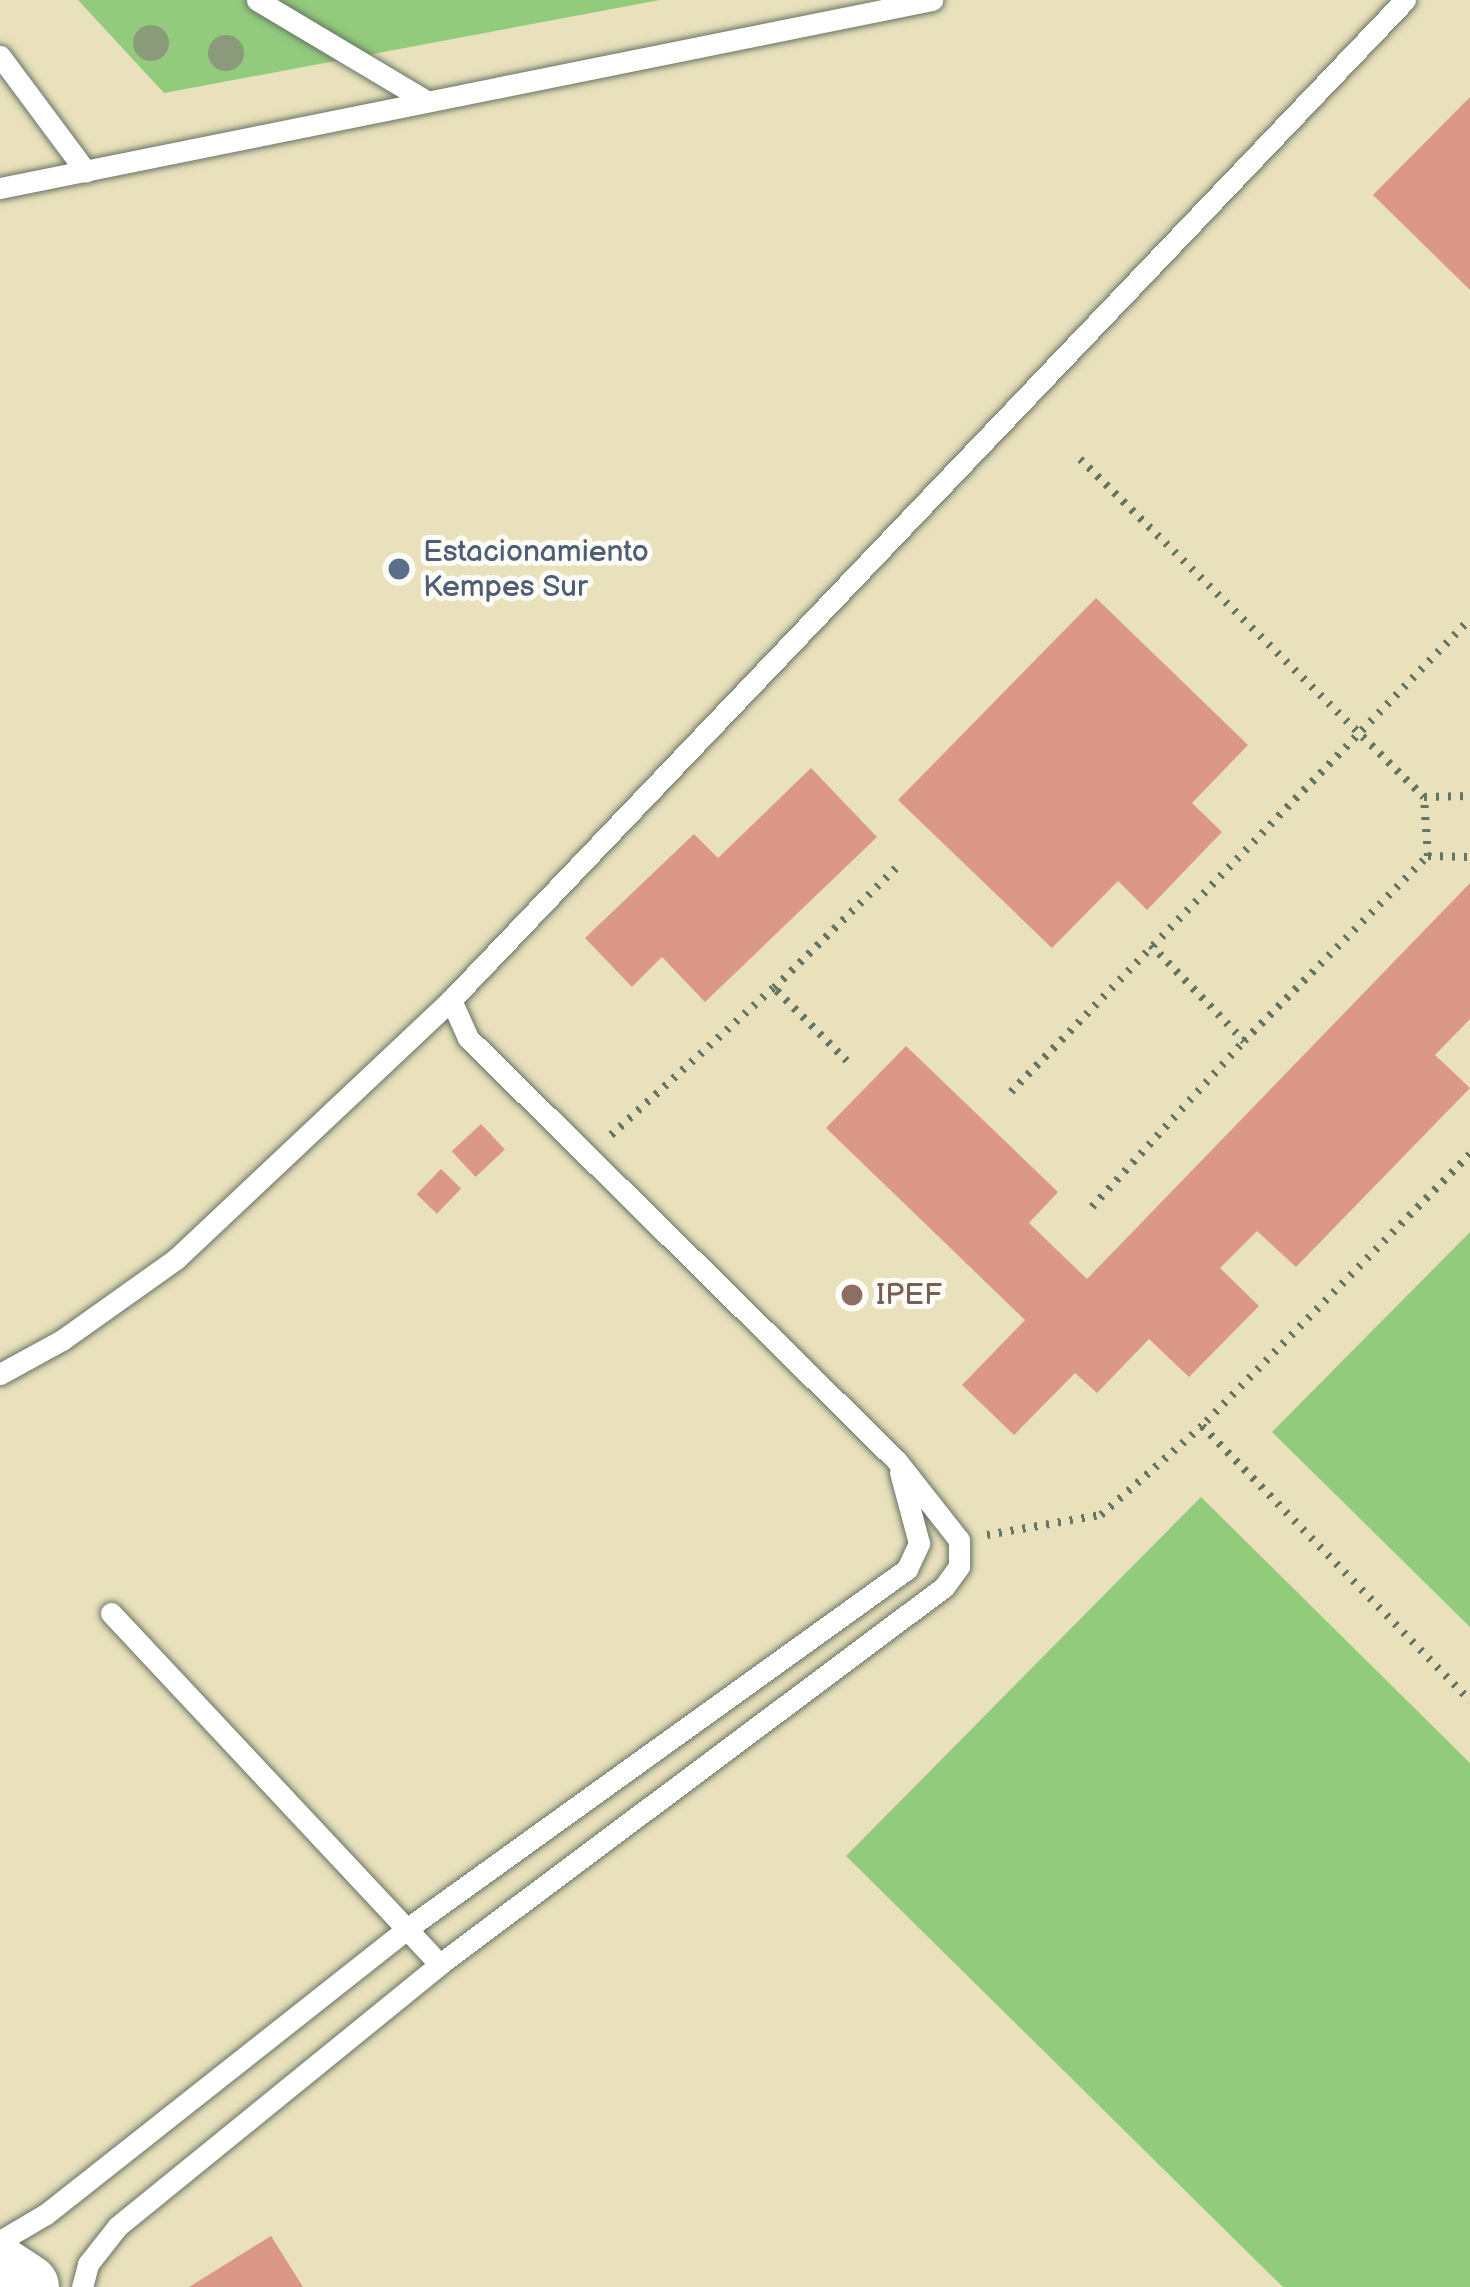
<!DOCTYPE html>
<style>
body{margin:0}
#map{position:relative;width:1470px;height:2287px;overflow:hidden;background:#e9e0bc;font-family:"Balsamiq Sans",sans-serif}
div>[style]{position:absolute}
.green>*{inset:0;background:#93cb7d}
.building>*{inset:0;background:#dc9887;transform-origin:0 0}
.path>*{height:8px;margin-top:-4px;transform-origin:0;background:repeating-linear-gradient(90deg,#667664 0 3px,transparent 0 12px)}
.roads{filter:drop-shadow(0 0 3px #667664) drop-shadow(0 0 3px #667664)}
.service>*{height:21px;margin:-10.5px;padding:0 10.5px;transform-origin:10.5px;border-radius:10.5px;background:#fff}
.primary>*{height:66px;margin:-33px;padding:0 33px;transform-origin:33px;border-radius:33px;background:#fff}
.trees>*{width:36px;height:36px;margin:-18px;border-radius:50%;background:#8a9a7b}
.dots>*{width:33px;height:33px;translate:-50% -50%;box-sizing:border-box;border:6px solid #fdfcf7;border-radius:50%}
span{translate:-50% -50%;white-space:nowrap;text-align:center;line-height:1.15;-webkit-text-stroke:10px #fdfcf7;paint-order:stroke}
.service-label{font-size:30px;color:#4e5e75}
.left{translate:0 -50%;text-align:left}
.education-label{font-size:30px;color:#785e54}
</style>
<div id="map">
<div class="green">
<div style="clip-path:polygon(78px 0,660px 0,164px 93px)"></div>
<div style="clip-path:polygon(1470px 1232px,1470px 1627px,1272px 1432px)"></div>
<div style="clip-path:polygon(1201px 1497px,1470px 1763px,1470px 2287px,1283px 2287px,846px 1856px)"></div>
</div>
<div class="building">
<div style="clip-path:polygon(1470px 97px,1470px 290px,1373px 195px)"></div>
<div style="clip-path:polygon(1096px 598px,1248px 745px,1192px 803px,1222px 832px,1147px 910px,1118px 881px,1052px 948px,898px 800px)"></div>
<div style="clip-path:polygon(811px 768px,877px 837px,705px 1002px,662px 957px,632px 987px,585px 938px,694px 834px,718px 858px)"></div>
<div style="clip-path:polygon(1470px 883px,1470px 1019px,1435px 1055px,1470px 1088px,1296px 1267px,1257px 1231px,1220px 1268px,1259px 1306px,1189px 1377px,1149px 1339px,1097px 1393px,1075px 1373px,1014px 1435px,962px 1385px,1025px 1320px,826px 1128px,906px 1046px,1058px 1192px,1029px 1223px,1087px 1279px)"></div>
<div style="left:481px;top:1124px;width:35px;height:40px;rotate:47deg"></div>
<div style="left:441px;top:1169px;width:28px;height:35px;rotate:44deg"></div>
<div style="clip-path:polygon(271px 2236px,303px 2287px,189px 2287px)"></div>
</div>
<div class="path">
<div style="left:1080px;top:459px;width:482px;rotate:44.5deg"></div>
<div style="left:1428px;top:856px;width:42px;rotate:1.4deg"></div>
<div style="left:1151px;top:945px;width:134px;rotate:45.9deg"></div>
<div style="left:847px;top:1061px;width:103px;rotate:-135deg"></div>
<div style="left:774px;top:988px;width:177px;rotate:-44.5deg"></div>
<div style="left:1011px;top:1092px;width:659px;rotate:-45.86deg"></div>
<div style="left:611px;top:1135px;width:219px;rotate:-42.2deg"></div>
<div style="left:1470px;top:1154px;width:382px;rotate:134.6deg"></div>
<div style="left:1202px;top:1426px;width:384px;rotate:45.7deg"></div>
<div style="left:1092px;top:1207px;width:225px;rotate:-47.5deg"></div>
<div style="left:1244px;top:1041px;width:261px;rotate:-45.2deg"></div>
<div style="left:1428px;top:856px;width:59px;rotate:-93.9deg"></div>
<div style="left:1424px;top:797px;width:46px;rotate:-1.2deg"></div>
<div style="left:987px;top:1535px;width:116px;rotate:-10deg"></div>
<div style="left:1101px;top:1515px;width:135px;rotate:-41.4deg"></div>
</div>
<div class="roads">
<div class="service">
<div style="left:257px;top:0;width:196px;rotate:30.8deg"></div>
<div style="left:0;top:56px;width:144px;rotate:53.4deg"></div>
<div style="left:0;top:188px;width:951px;rotate:-11.4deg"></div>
<div style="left:0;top:1374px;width:71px;rotate:-28.7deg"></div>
<div style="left:62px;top:1340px;width:140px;rotate:-35.4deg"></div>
<div style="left:176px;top:1259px;width:378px;rotate:-43.3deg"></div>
<div style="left:451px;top:1000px;width:1382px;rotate:-46.35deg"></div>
<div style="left:111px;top:1613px;width:481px;rotate:46.9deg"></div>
<div style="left:0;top:2241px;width:53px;rotate:-30.4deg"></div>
<div style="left:46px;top:2214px;width:461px;rotate:-38.3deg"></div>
<div style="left:408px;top:1928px;width:615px;rotate:-35.73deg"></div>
<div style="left:907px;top:1569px;width:29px;rotate:-65deg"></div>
<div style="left:919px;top:1543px;width:73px;rotate:-105deg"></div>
<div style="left:82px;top:2287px;width:24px;rotate:-75deg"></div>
<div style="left:88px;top:2264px;width:48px;rotate:-51.7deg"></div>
<div style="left:118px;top:2226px;width:415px;rotate:-39.1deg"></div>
<div style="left:440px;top:1964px;width:629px;rotate:-36.8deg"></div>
<div style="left:944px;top:1587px;width:26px;rotate:-54deg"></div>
<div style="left:959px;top:1566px;width:26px;rotate:-90deg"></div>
<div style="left:959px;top:1540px;width:102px;rotate:-128.2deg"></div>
<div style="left:896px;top:1460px;width:601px;rotate:-135.4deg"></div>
<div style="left:468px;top:1038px;width:42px;rotate:-114.1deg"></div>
</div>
<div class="primary">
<div style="left:0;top:2270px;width:31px;rotate:33deg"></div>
</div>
</div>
<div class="trees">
<div style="left:151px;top:43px"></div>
<div style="left:226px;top:53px"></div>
</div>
<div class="dots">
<div style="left:399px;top:569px;background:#5c6f8a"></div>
<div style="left:852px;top:1295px;background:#8d6e63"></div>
</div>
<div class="service-label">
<span class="left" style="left:423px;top:569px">Estacionamiento<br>Kempes Sur</span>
</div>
<div class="education-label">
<span class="left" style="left:876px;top:1295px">IPEF</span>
</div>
</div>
